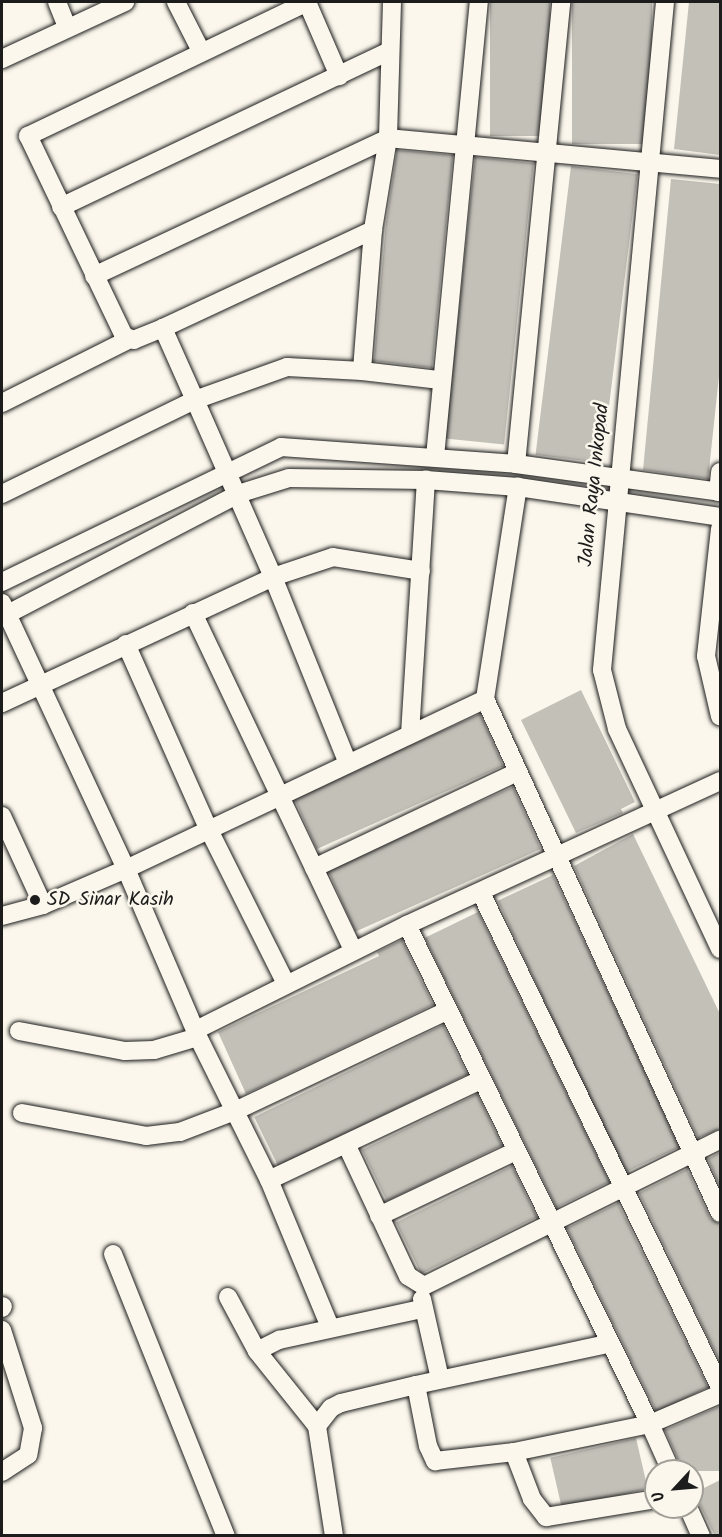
<!DOCTYPE html>
<style>
body{margin:0}
#map{position:relative;width:722px;height:1537px;overflow:hidden;background:#fbf7ec;font-family:Kalam,sans-serif}
div>[style]{position:absolute}
.building>*{inset:0;background:#c3c0b8;transform-origin:0 0}
.roads{filter:drop-shadow(0 0 2px #1c1c1c) drop-shadow(0 0 2px #1c1c1c)}
.street>*{height:18px;margin:-9px;padding:0 9px;transform-origin:9px;border-radius:9px;background:#fbf7ec}
.dots>*{width:16px;height:16px;translate:-50% -50%;box-sizing:border-box;border:3px solid #fbf7ec;border-radius:50%}
span{translate:-50% -50%;white-space:nowrap;text-align:center;line-height:1.15;-webkit-text-stroke:5px #fbf7ec;paint-order:stroke}
.street-label{font-size:20px;color:#1c1c1c}
.poi-label{font-size:20px;color:#1c1c1c}
.left{translate:0 -50%;text-align:left}
.frame{position:absolute;inset:0;border:3px solid #1c1c1c;pointer-events:none}
.north{position:absolute;left:644px;top:1459px;width:60px;height:60px;box-sizing:border-box;background:#fbf7ec;border:2px solid #a29f99;border-radius:50%;rotate:244deg;font-size:16px;font-weight:700;line-height:24px;text-align:center;color:#1c1c1c}
.north::after{content:'';display:block;margin:auto;width:21px;height:27px;background:#1c1c1c;clip-path:polygon(50% 0,100% 100%,50% 72%,0 100%)}
</style>
<div id="map">
<div class="building">
<div style="left:490px;top:2px;width:60px;height:134px"></div>
<div style="left:572px;top:2px;width:80px;height:142px"></div>
<div style="clip-path:polygon(689px 2px,720px 2px,720px 155px,674px 149px)"></div>
<div style="clip-path:polygon(397px 150px,453px 155px,432px 368px,374px 361px,386px 223px)"></div>
<div style="left:475px;top:157px;width:59px;height:283px;rotate:6deg"></div>
<div style="left:571px;top:166px;width:67px;height:291px;rotate:7deg"></div>
<div style="clip-path:polygon(671px 179px,720px 184px,720px 367px,708px 479px,643px 470px)"></div>
<div style="clip-path:polygon(581px 690px,635px 802px,621px 809px,623px 813px,576px 833px,521px 720px)"></div>
<div style="left:480px;top:714px;width:57px;height:204px;rotate:66deg"></div>
<div style="left:513px;top:787px;width:68px;height:203px;rotate:66deg"></div>
<div style="clip-path:polygon(633px 834px,720px 1014px,720px 1129px,698px 1138px,574px 866px)"></div>
<div style="left:553px;top:875px;width:300px;height:61px;rotate:65deg"></div>
<div style="left:478px;top:912px;width:300px;height:59px;rotate:64deg"></div>
<div style="clip-path:polygon(402px 940px,433px 1005px,246px 1094px,218px 1032px,379px 956px,377px 952px)"></div>
<div style="left:443px;top:1025px;width:55px;height:210px;rotate:64deg"></div>
<div style="left:477px;top:1094px;width:57px;height:128px;rotate:64deg"></div>
<div style="clip-path:polygon(720px 1152px,720px 1187px,708px 1159px)"></div>
<div style="left:512px;top:1166px;width:57px;height:129px;rotate:64deg"></div>
<div style="clip-path:polygon(687px 1169px,710px 1218px,720px 1224px,720px 1362px,639px 1193px)"></div>
<div style="left:618px;top:1203px;width:205px;height:57px;rotate:64deg"></div>
<div style="clip-path:polygon(720px 1406px,720px 1471px,683px 1471px,665px 1430px)"></div>
<div style="left:636px;top:1438px;width:52px;height:88px;rotate:77deg"></div>
<div style="clip-path:polygon(720px 1480px,720px 1536px,715px 1536px,694px 1493px)"></div>
</div>
<div class="roads">
<div class="street">
<div style="left:57px;top:2px;width:27px;rotate:68deg"></div>
<div style="left:176px;top:2px;width:55px;rotate:63deg"></div>
<div style="left:307px;top:2px;width:81px;rotate:66.6deg"></div>
<div style="left:392px;top:2px;width:136px;rotate:91.7deg"></div>
<div style="left:388px;top:138px;width:93px;rotate:99.3deg"></div>
<div style="left:373px;top:230px;width:141px;rotate:94.5deg"></div>
<div style="left:362px;top:371px;width:75px;rotate:-176.9deg"></div>
<div style="left:287px;top:367px;width:98px;rotate:160.3deg"></div>
<div style="left:195px;top:400px;width:193px;rotate:66.2deg"></div>
<div style="left:273px;top:577px;width:63px;rotate:-18.4deg"></div>
<div style="left:333px;top:557px;width:89px;rotate:9deg"></div>
<div style="left:665px;top:2px;width:671px;rotate:95.39deg"></div>
<div style="left:602px;top:670px;width:61px;rotate:75.7deg"></div>
<div style="left:617px;top:729px;width:243px;rotate:64.9deg"></div>
<div style="left:2px;top:59px;width:136px;rotate:-24.9deg"></div>
<div style="left:61px;top:207px;width:364px;rotate:-25.4deg"></div>
<div style="left:94px;top:276px;width:325px;rotate:-25.1deg"></div>
<div style="left:388px;top:138px;width:333px;rotate:5.3deg"></div>
<div style="left:163px;top:328px;width:232px;rotate:-25deg"></div>
<div style="left:362px;top:371px;width:79px;rotate:6.6deg"></div>
<div style="left:2px;top:403px;width:141px;rotate:-26.6deg"></div>
<div style="left:435px;top:457px;width:457px;rotate:-84.5deg"></div>
<div style="left:516px;top:464px;width:464px;rotate:-84.4deg"></div>
<div style="left:718px;top:492px;width:20px;rotate:-84deg"></div>
<div style="left:2px;top:494px;width:215px;rotate:-26deg"></div>
<div style="left:195px;top:400px;width:79px;rotate:-114deg"></div>
<div style="left:163px;top:328px;width:31px;rotate:158deg"></div>
<div style="left:134px;top:340px;width:11px;rotate:-158deg"></div>
<div style="left:124px;top:336px;width:222px;rotate:-115.6deg"></div>
<div style="left:28px;top:136px;width:310px;rotate:-25.6deg"></div>
<div style="left:720px;top:529px;width:128px;rotate:96.3deg"></div>
<div style="left:706px;top:656px;width:62px;rotate:76.9deg"></div>
<div style="left:2px;top:582px;width:310px;rotate:-25.8deg"></div>
<div style="left:281px;top:447px;width:236px;rotate:4.1deg"></div>
<div style="left:516px;top:464px;width:206px;rotate:7.8deg"></div>
<div style="left:2px;top:603px;width:293px;rotate:65deg"></div>
<div style="left:126px;top:869px;width:90px;rotate:156.6deg"></div>
<div style="left:43px;top:905px;width:42px;rotate:165deg"></div>
<div style="left:193px;top:613px;width:373px;rotate:64.6deg"></div>
<div style="left:2px;top:617px;width:266px;rotate:-27.5deg"></div>
<div style="left:238px;top:494px;width:53px;rotate:-17.4deg"></div>
<div style="left:289px;top:478px;width:137px;rotate:0.8deg"></div>
<div style="left:426px;top:480px;width:92px;rotate:4.4deg"></div>
<div style="left:518px;top:487px;width:204px;rotate:8.4deg"></div>
<div style="left:126px;top:644px;width:201px;rotate:66deg"></div>
<div style="left:208px;top:828px;width:172px;rotate:63.4deg"></div>
<div style="left:485px;top:699px;width:215px;rotate:-81.2deg"></div>
<div style="left:2px;top:703px;width:299px;rotate:-24.9deg"></div>
<div style="left:273px;top:577px;width:201px;rotate:68.1deg"></div>
<div style="left:410px;top:734px;width:255px;rotate:-86.4deg"></div>
<div style="left:2px;top:816px;width:98px;rotate:65.3deg"></div>
<div style="left:314px;top:868px;width:222px;rotate:-25.3deg"></div>
<div style="left:481px;top:893px;width:549px;rotate:64.18deg"></div>
<div style="left:407px;top:925px;width:345px;rotate:-24.7deg"></div>
<div style="left:196px;top:1030px;width:236px;rotate:-26.5deg"></div>
<div style="left:407px;top:925px;width:555px;rotate:64.04deg"></div>
<div style="left:650px;top:1424px;width:76px;rotate:-23.2deg"></div>
<div style="left:19px;top:1031px;width:108px;rotate:10.7deg"></div>
<div style="left:125px;top:1051px;width:29px;rotate:-2deg"></div>
<div style="left:154px;top:1050px;width:46px;rotate:-16.5deg"></div>
<div style="left:22px;top:1113px;width:126px;rotate:10.5deg"></div>
<div style="left:146px;top:1136px;width:34px;rotate:-7deg"></div>
<div style="left:180px;top:1132px;width:59px;rotate:-20.9deg"></div>
<div style="left:235px;top:1111px;width:234px;rotate:-25.3deg"></div>
<div style="left:347px;top:1146px;width:144px;rotate:64.9deg"></div>
<div style="left:408px;top:1276px;width:19px;rotate:32deg"></div>
<div style="left:424px;top:1286px;width:330px;rotate:-26.3deg"></div>
<div style="left:269px;top:1180px;width:234px;rotate:-25.3deg"></div>
<div style="left:379px;top:1216px;width:152px;rotate:-25.4deg"></div>
<div style="left:113px;top:1254px;width:304px;rotate:68.2deg"></div>
<div style="left:228px;top:1297px;width:61px;rotate:61.8deg"></div>
<div style="left:422px;top:1299px;width:82px;rotate:77.3deg"></div>
<div style="left:2px;top:1308px;width:2px;rotate:-63deg"></div>
<div style="left:330px;top:1327px;width:159px;rotate:-112.5deg"></div>
<div style="left:269px;top:1180px;width:160px;rotate:-116.4deg"></div>
<div style="left:198px;top:1037px;width:183px;rotate:-113.2deg"></div>
<div style="left:126px;top:869px;width:397px;rotate:-25.3deg"></div>
<div style="left:485px;top:699px;width:565px;rotate:65.43deg"></div>
<div style="left:2px;top:1330px;width:103px;rotate:72.4deg"></div>
<div style="left:33px;top:1428px;width:27px;rotate:100deg"></div>
<div style="left:28px;top:1455px;width:31px;rotate:147deg"></div>
<div style="left:416px;top:1385px;width:196px;rotate:-12.1deg"></div>
<div style="left:317px;top:1426px;width:96px;rotate:-128.7deg"></div>
<div style="left:257px;top:1351px;width:25px;rotate:-27deg"></div>
<div style="left:279px;top:1340px;width:145px;rotate:-12.3deg"></div>
<div style="left:514px;top:1452px;width:50px;rotate:69deg"></div>
<div style="left:532px;top:1499px;width:23px;rotate:52deg"></div>
<div style="left:546px;top:1517px;width:111px;rotate:-9.3deg"></div>
<div style="left:688px;top:1507px;width:32px;rotate:66deg"></div>
<div style="left:334px;top:1536px;width:111px;rotate:-98.8deg"></div>
<div style="left:317px;top:1426px;width:23px;rotate:-52deg"></div>
<div style="left:331px;top:1408px;width:11px;rotate:-27deg"></div>
<div style="left:341px;top:1403px;width:77px;rotate:-13.5deg"></div>
<div style="left:416px;top:1385px;width:62px;rotate:78.9deg"></div>
<div style="left:428px;top:1446px;width:17px;rotate:65deg"></div>
<div style="left:435px;top:1461px;width:80px;rotate:-6.5deg"></div>
<div style="left:514px;top:1452px;width:139px;rotate:-11.6deg"></div>
<div style="left:650px;top:1424px;width:51px;rotate:65.9deg"></div>
</div>
</div>
<div class="dots">
<div style="left:35px;top:900px;background:#1c1c1c"></div>
</div>
<div class="street-label">
<span style="left:595px;top:485px;rotate:-84deg">Jalan Raya Inkopad</span>
</div>
<div class="poi-label">
<span class="left" style="left:47px;top:900px">SD Sinar Kasih</span>
</div>
<div class="frame"></div>
<div class="north">U</div>
</div>
